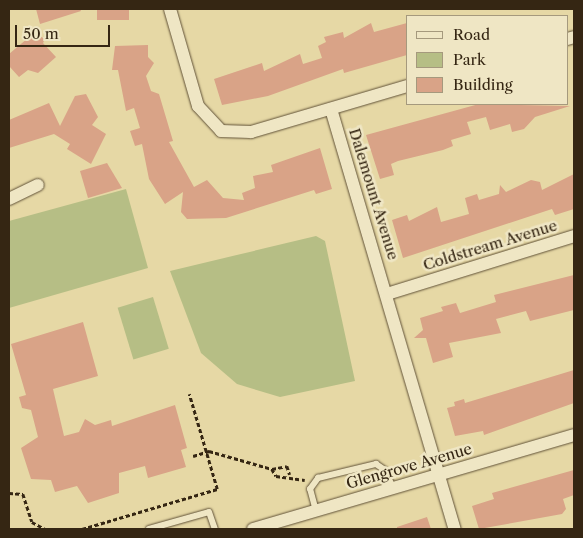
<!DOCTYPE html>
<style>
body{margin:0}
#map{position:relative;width:583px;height:538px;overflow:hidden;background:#e6d8a5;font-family:"Libre Caslon Text",serif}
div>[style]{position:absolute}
.green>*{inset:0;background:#b6be85;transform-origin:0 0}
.building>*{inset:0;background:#d9a387;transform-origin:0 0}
.path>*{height:2.5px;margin-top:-1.25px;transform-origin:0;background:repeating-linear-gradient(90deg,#352613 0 4px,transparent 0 6.5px)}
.roads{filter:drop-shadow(0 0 1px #615238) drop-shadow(0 0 1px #615238)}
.service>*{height:6px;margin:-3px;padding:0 3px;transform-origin:3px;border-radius:3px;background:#efe6c4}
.minor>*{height:12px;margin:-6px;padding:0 6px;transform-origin:6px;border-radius:6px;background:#efe6c4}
span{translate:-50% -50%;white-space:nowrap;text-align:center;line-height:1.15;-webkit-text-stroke:5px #efe6c4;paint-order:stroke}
.street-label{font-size:15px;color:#352613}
.frame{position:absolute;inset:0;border:10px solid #352613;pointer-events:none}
.legend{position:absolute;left:406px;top:15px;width:162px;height:90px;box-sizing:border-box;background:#efe6c4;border:1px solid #a5997d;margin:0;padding:6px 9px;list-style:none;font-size:15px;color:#352613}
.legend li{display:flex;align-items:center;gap:10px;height:25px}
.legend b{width:25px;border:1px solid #a5997d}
.scale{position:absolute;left:15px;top:25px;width:95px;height:22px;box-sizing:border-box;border:2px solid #352613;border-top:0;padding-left:6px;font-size:15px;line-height:18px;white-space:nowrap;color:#352613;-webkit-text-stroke:4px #efe6c4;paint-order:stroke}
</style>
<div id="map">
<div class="green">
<div style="clip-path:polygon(126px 189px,148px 268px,9px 308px,9px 221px)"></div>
<div style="clip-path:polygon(316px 236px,325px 241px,355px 381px,280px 397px,237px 384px,201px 353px,170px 271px)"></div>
<div style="left:153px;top:297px;width:54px;height:37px;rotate:73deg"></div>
</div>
<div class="building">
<div style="clip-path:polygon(36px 9px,80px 9px,81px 11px,40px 24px)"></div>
<div style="left:97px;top:9px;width:32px;height:11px"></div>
<div style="clip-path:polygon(371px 23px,374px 32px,407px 23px,407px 55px,344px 73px,343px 69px,268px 96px,222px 105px,214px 79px,262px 63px,264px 71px,300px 54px,303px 64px,322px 58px,318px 46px,326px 42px,324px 37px,343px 32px,344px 38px)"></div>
<div style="clip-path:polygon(34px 33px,45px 39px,43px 43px,56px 57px,38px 73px,28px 70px,19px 77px,9px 66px,9px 54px)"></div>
<div style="clip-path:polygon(148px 45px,148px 57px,154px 63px,146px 76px,151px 91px,159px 94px,173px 141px,169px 142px,194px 187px,207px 180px,223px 198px,244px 200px,242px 193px,255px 188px,253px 176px,273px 172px,271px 165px,320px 148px,332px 189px,316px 194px,314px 190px,226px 218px,187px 219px,181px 212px,183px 192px,165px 204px,149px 179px,142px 144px,135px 146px,130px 131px,140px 128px,134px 108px,126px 111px,118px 70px,112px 70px,115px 46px)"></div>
<div style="clip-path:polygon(86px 94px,98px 117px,92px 125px,106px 134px,91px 164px,67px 149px,70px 144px,54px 134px,9px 148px,9px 120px,49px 103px,60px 126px,75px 96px)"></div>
<div style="clip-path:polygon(479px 104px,570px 106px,535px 117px,524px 129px,512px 132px,510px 124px,490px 130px,486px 117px,467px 122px,471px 134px,451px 140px,453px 146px,443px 150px,398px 161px,391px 164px,394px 175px,380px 179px,366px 135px)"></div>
<div style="clip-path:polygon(107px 163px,122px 188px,88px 198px,80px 171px)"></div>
<div style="clip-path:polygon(574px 174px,574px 209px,555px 215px,552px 209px,403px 258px,392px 220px,407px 215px,409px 221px,437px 207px,441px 222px,469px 214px,465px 198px,477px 194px,479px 200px,499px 194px,500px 185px,506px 192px,531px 180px,540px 182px,542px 190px)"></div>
<div style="clip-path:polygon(574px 275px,574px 310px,530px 321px,526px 311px,496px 319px,501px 333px,449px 343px,453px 357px,433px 363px,426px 338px,414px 338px,423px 330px,420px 318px,443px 311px,441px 307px,456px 303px,460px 313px,496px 302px,494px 295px)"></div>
<div style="clip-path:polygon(83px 322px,98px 376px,53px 389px,64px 436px,79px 432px,85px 419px,95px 425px,111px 420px,112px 426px,175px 405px,187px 448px,181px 450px,186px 467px,148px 478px,145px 466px,119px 473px,119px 493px,88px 503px,77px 486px,55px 492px,51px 480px,31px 479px,21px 448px,38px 437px,31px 410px,22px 408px,19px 397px,26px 395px,11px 344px)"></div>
<div style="clip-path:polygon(574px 370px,574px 403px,484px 435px,483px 431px,455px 436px,447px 408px,455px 406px,454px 402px,464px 399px,465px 403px)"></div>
<div style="clip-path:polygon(574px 470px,574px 495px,563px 499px,566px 509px,562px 514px,479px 529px,472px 506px,494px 499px,492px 493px)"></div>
<div style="clip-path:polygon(427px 517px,431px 529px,397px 529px,397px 527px)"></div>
</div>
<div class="path">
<div style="left:193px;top:456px;width:17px;rotate:-17deg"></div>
<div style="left:209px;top:451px;width:66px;rotate:15.9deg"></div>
<div style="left:272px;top:469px;width:8px;rotate:60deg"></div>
<div style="left:276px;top:476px;width:29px;rotate:8deg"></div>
<div style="left:272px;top:469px;width:15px;rotate:-11deg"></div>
<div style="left:287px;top:466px;width:9px;rotate:72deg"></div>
<div style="left:9px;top:493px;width:14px;rotate:4deg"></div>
<div style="left:23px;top:494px;width:29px;rotate:72deg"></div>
<div style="left:32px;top:522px;width:15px;rotate:28deg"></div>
<div style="left:82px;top:529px;width:141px;rotate:-16.5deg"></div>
<div style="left:217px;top:489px;width:99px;rotate:-106.4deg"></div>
</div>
<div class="roads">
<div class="service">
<div style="left:316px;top:511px;width:23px;rotate:-105deg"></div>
<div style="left:310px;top:489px;width:14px;rotate:-54deg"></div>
<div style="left:318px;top:478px;width:60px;rotate:-13.6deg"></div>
<div style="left:376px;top:464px;width:11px;rotate:34deg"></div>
<div style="left:385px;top:470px;width:20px;rotate:66deg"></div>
<div style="left:149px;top:529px;width:62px;rotate:-15.8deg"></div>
<div style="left:209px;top:512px;width:18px;rotate:71deg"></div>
</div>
<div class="minor">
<div style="left:170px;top:9px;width:101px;rotate:73.9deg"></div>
<div style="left:198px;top:106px;width:34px;rotate:47deg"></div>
<div style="left:221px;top:131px;width:30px;rotate:2deg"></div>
<div style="left:251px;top:132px;width:163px;rotate:-16.4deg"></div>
<div style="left:567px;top:39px;width:7px;rotate:-16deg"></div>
<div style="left:331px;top:109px;width:438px;rotate:73.6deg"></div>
<div style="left:9px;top:199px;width:32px;rotate:-26deg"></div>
<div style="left:387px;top:294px;width:196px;rotate:-17.2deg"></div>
<div style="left:253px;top:529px;width:334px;rotate:-16.3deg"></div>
</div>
</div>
<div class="street-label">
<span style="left:374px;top:194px;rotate:73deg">Dalemount Avenue</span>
<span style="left:490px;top:245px;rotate:-17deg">Coldstream Avenue</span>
<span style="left:409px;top:466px;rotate:-16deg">Glengrove Avenue</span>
</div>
<div class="frame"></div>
<ul class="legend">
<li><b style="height:6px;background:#efe6c4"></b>Road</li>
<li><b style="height:14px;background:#b6be85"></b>Park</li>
<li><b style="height:14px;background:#d9a387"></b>Building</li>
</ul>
<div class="scale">50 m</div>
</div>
